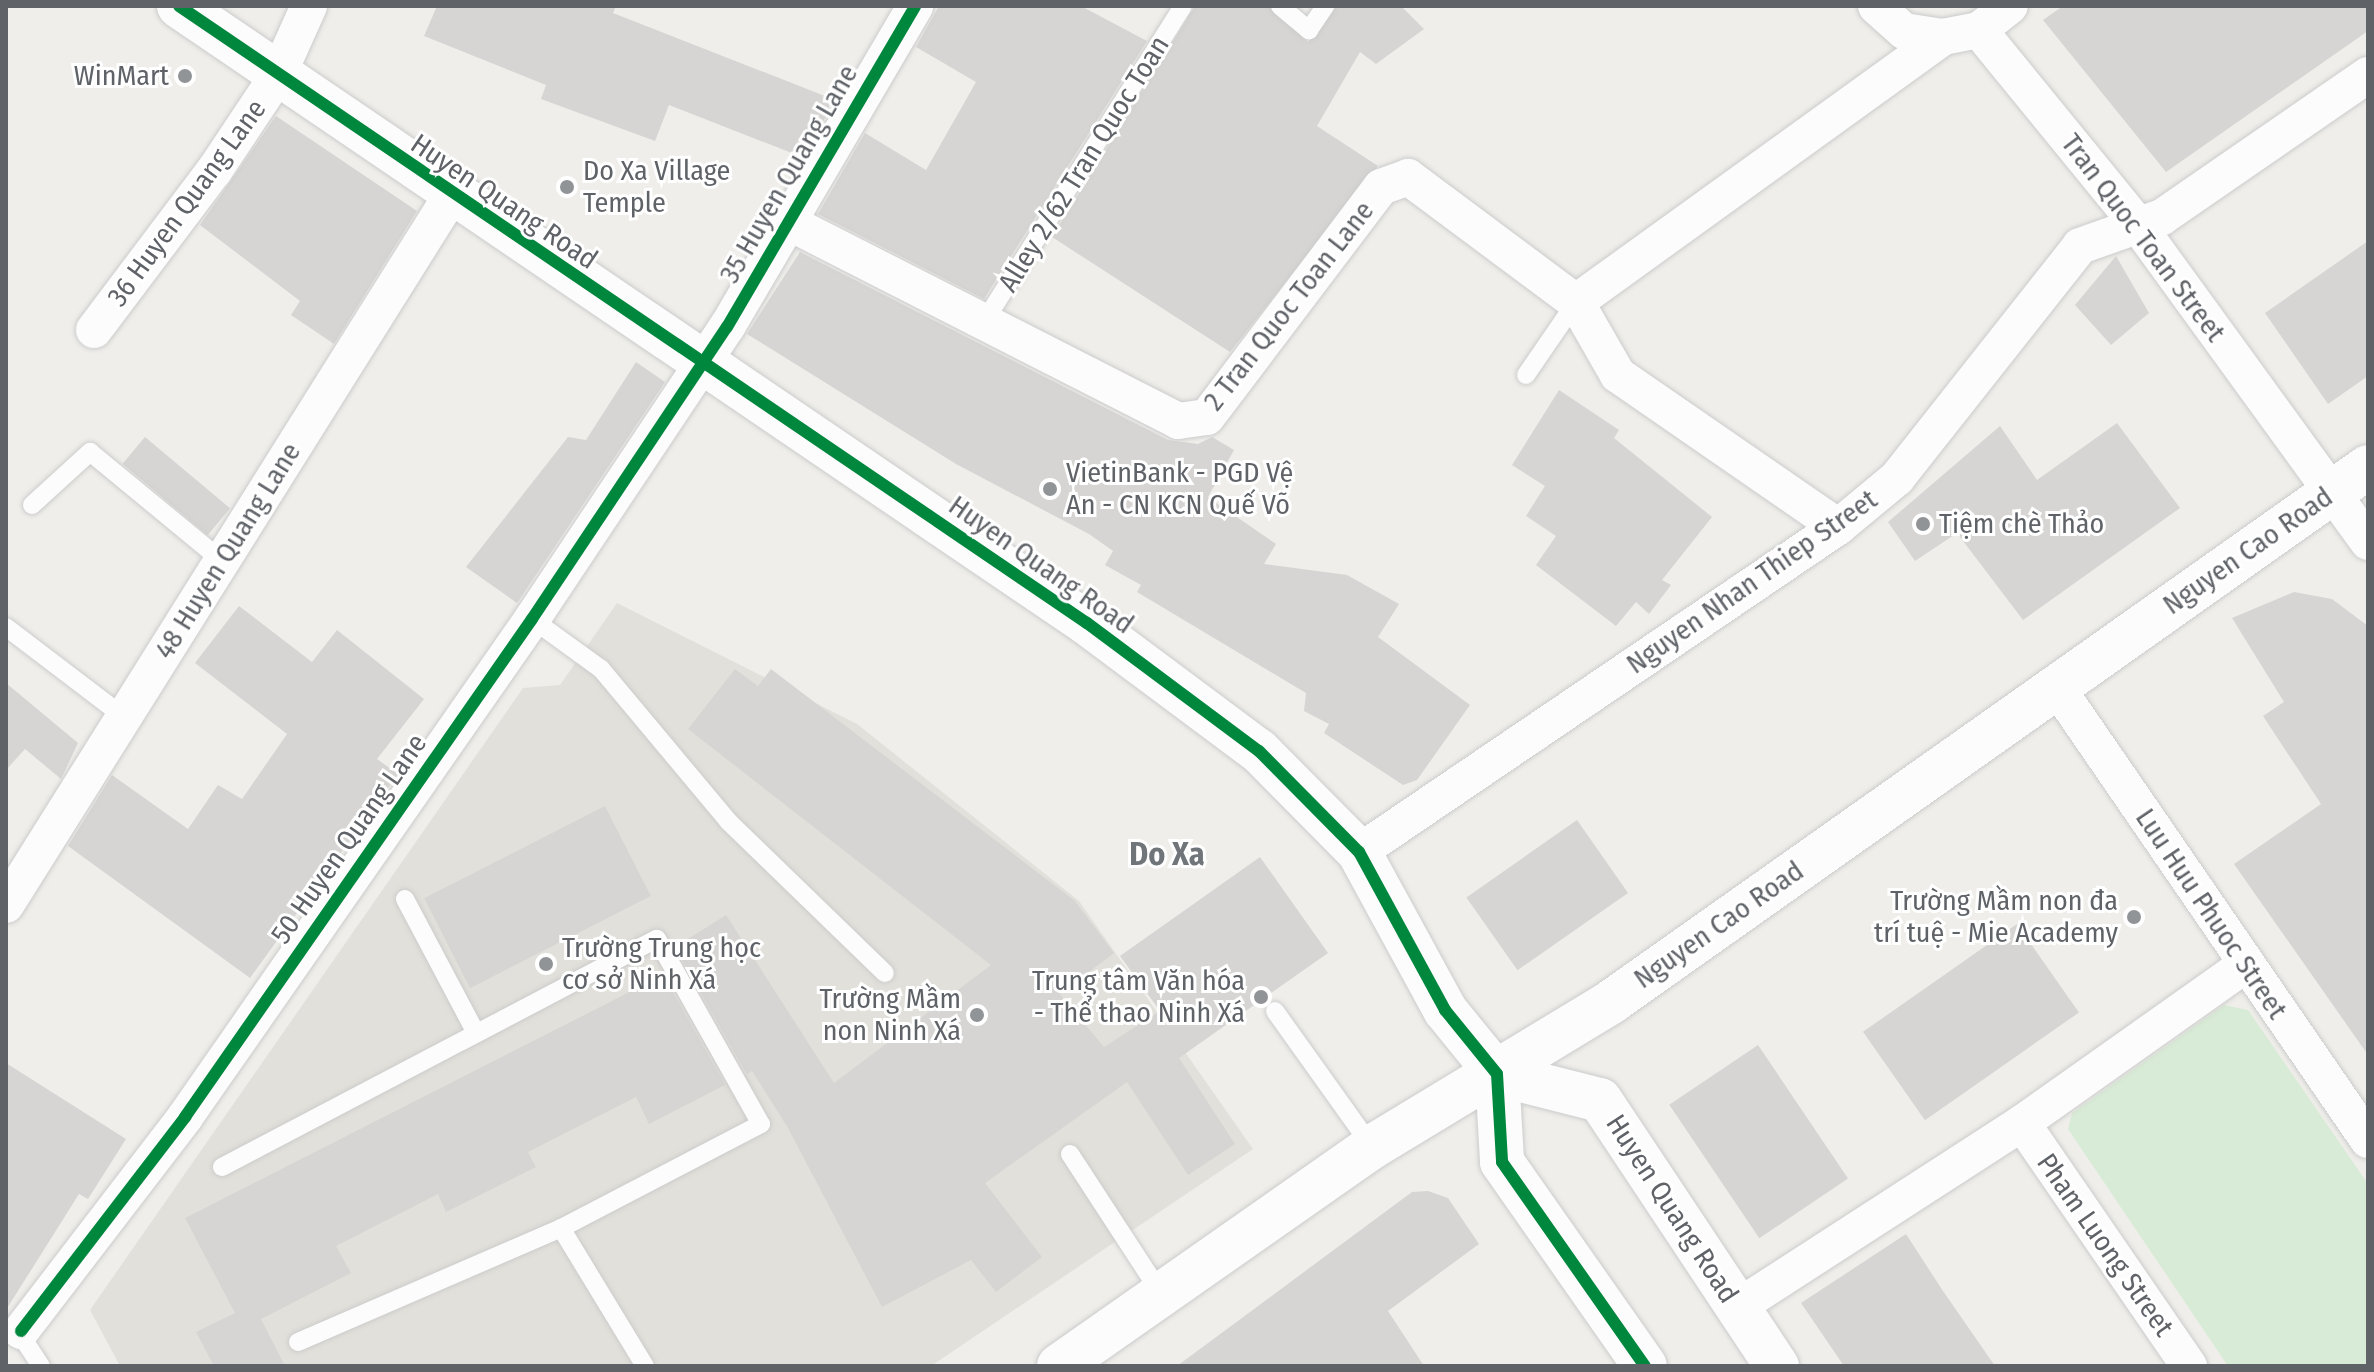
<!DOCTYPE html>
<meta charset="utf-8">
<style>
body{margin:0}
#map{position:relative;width:2374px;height:1372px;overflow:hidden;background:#efeeea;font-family:"Fira Sans Condensed",sans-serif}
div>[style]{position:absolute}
.education>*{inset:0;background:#e2e0da}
.green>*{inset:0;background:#d8ebd6}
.building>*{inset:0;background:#d6d5d3;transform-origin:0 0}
.roads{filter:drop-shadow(0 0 2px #cbcccc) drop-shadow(0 0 2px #cbcccc)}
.service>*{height:18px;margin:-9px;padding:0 9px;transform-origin:9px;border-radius:9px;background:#fdfcfc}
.minor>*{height:36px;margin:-18px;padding:0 18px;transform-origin:18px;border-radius:18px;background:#fdfcfc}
.tertiary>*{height:44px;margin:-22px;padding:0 22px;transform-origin:22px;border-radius:22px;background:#fdfcfc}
.secondary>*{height:44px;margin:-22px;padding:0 22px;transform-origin:22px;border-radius:22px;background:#fdfcfc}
.cycleway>*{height:12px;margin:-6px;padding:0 6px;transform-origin:6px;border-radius:6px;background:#00873e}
.dots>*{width:22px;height:22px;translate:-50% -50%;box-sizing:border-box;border:4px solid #fff;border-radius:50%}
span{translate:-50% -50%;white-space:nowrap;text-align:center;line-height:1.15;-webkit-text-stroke:6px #fff;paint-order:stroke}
.poi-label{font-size:28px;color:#5f6368}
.right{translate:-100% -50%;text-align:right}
.left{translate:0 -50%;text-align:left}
.street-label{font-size:28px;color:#5f6368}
.quarter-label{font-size:32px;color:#70757a;font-weight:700}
.frame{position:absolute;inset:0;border:8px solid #5f6368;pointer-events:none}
</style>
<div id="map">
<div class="education">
<div style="clip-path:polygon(617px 603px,857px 724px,1079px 901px,1253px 1149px,931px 1366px,120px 1366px,90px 1310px,523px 688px,560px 685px)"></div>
</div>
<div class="green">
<div style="clip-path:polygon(2224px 1005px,2248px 1010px,2368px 1184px,2368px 1366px,2228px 1366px,2068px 1129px,2072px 1113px)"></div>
</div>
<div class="building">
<div style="clip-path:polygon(437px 6px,616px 6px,613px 13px,830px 98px,829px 111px,802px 157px,669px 105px,655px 141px,541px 99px,546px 85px,424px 36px)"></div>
<div style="clip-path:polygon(939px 6px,1081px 6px,1147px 41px,984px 299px,818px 214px,865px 133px,926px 170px,976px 82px,916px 47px)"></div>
<div style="clip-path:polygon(1195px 6px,1268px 6px,1308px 42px,1337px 6px,1401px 6px,1424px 29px,1376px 64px,1360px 52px,1317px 126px,1378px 166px,1230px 352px,1052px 237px)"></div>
<div style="clip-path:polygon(2063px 6px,2368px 6px,2368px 31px,2166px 172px,2043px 20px)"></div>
<div style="clip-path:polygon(276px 116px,417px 211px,334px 344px,291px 315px,300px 301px,200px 225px)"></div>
<div style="clip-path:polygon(2368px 241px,2368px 376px,2328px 404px,2265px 313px)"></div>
<div style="clip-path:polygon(800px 252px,1168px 440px,1198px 444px,1212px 437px,1234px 450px,1208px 497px,1276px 544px,1264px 564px,1347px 575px,1399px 604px,1378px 637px,1470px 705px,1417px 780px,1403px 785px,1324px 733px,1329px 724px,1304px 711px,1306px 693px,1137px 592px,1141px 585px,1105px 565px,1113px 551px,1089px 534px,956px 464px,747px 334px)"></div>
<div style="clip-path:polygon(2116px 256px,2149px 313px,2111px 345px,2075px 305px)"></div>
<div style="clip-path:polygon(636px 362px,665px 382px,517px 603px,466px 567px,568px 437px,586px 440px)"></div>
<div style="clip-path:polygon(1559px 390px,1619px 430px,1614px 438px,1712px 517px,1662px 580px,1671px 585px,1649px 614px,1636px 602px,1616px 626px,1536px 565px,1556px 536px,1526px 516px,1545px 486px,1512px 465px)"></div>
<div style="clip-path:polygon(2117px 423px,2180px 508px,2023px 620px,1957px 533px,1915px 561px,1888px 522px,2000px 426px,2037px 480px)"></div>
<div style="left:145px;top:437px;width:111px;height:35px;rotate:40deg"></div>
<div style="clip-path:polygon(2294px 592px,2332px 599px,2368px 626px,2368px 1055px,2234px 864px,2321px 804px,2263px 716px,2284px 702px,2232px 618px)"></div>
<div style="clip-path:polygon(239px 606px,312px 662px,337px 630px,424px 699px,377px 759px,398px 774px,250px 978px,68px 846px,112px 775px,188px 829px,218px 785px,242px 799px,287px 734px,195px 663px)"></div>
<div style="clip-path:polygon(735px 669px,758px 686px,771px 669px,1075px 901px,1114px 953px,1060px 994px,1104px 1047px,1160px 1011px,1120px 956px,1260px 857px,1328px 953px,1179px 1058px,1235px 1144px,1188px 1175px,1127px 1082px,985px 1183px,1042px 1257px,996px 1292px,971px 1260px,882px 1307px,788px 1128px,752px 1071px,747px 1074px,675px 947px,726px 915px,834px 1083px,991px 965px,688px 729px)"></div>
<div style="clip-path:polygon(6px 683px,78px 743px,61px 779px,25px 749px,6px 770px)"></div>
<div style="left:605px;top:806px;width:101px;height:203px;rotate:63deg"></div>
<div style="left:1577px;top:820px;width:89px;height:135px;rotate:55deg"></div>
<div style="left:2017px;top:924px;width:108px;height:188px;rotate:55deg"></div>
<div style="clip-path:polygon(663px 975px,725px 1085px,649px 1124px,636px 1097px,528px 1152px,536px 1167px,446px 1212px,438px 1194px,336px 1246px,351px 1273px,261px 1319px,285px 1366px,214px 1366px,196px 1332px,235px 1313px,185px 1218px)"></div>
<div style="left:1758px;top:1045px;width:161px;height:107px;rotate:56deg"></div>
<div style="clip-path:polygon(6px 1063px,126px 1139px,88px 1199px,79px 1194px,6px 1310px)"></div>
<div style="clip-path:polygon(1428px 1191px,1448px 1198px,1479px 1244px,1388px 1311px,1424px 1366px,1177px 1366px,1412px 1192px)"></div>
<div style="clip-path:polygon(1906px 1234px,1943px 1291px,1995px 1366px,1844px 1366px,1801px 1303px)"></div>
</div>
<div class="roads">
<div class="service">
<div style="left:1280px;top:6px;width:38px;rotate:40deg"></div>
<div style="left:1309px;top:30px;width:29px;rotate:-56deg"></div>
<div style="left:984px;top:322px;width:373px;rotate:-57.8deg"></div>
<div style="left:1526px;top:375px;width:88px;rotate:-55.6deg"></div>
<div style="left:32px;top:505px;width:79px;rotate:-42.4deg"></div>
<div style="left:90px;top:452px;width:171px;rotate:39.5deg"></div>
<div style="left:532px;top:619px;width:85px;rotate:35.9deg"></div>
<div style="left:601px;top:669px;width:199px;rotate:50.1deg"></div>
<div style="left:729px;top:822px;width:217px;rotate:44.1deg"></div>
<div style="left:6px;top:627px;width:148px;rotate:37.3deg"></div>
<div style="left:405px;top:899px;width:152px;rotate:62.1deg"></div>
<div style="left:1275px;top:1011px;width:167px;rotate:54.5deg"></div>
<div style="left:1070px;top:1154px;width:168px;rotate:56.9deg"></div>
<div style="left:222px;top:1167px;width:491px;rotate:-27.7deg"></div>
<div style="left:657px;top:939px;width:212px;rotate:60.7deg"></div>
<div style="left:761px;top:1124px;width:225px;rotate:152.5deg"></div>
<div style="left:16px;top:1328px;width:45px;rotate:56.7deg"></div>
<div style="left:298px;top:1342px;width:287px;rotate:-23.4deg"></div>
<div style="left:561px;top:1228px;width:162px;rotate:58.7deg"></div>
</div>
<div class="minor">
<div style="left:1876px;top:6px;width:38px;rotate:42deg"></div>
<div style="left:1904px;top:31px;width:39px;rotate:9deg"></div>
<div style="left:1943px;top:37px;width:37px;rotate:-11deg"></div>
<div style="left:1979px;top:30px;width:250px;rotate:50.8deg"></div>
<div style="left:2137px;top:224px;width:393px;rotate:54deg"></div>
<div style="left:1979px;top:30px;width:39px;rotate:-38deg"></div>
<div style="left:790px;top:223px;width:436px;rotate:27deg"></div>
<div style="left:1178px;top:421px;width:29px;rotate:-8deg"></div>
<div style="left:1207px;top:417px;width:288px;rotate:-52.9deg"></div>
<div style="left:1381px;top:187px;width:29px;rotate:-20deg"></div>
<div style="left:1408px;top:177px;width:209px;rotate:36.7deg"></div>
<div style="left:1576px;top:302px;width:453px;rotate:-35.8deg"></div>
<div style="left:1576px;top:302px;width:84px;rotate:60.1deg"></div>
<div style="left:1618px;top:375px;width:267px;rotate:34.6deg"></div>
<div style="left:94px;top:330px;width:199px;rotate:-53deg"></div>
<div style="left:214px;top:171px;width:115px;rotate:-56.3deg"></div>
<div style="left:278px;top:75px;width:76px;rotate:-65.8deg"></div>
<div style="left:2056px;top:686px;width:551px;rotate:55.5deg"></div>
<div style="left:1359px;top:852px;width:579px;rotate:-34.16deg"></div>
<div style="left:1838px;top:527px;width:77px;rotate:-39.7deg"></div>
<div style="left:1897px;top:478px;width:295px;rotate:-51.7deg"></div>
<div style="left:2080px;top:246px;width:87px;rotate:-19.5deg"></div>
<div style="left:2162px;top:217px;width:250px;rotate:-34.6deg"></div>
<div style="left:6px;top:905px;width:837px;rotate:-57.89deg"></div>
<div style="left:2022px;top:1123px;width:295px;rotate:55.5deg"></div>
<div style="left:1736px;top:1308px;width:341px;rotate:-32.9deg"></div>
<div style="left:2022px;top:1123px;width:273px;rotate:-35.3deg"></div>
<div style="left:21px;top:1331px;width:270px;rotate:-52.5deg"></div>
<div style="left:185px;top:1117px;width:607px;rotate:-55.13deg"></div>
<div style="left:532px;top:619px;width:351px;rotate:-56.3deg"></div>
<div style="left:727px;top:327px;width:372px;rotate:-59.6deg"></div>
</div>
<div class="tertiary">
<div style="left:179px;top:6px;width:1098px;rotate:34.2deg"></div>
<div style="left:1087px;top:623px;width:214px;rotate:36.7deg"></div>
<div style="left:1259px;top:751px;width:142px;rotate:45.3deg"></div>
<div style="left:1359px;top:852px;width:180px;rotate:61.4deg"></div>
<div style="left:1445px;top:1010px;width:82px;rotate:50.9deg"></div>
<div style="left:1497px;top:1074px;width:88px;rotate:86.7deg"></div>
<div style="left:1502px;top:1162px;width:249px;rotate:55deg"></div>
<div style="left:1497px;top:1074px;width:106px;rotate:14.2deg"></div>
<div style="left:1600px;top:1100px;width:320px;rotate:56.4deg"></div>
</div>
<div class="secondary">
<div style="left:1059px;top:1366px;width:382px;rotate:-35deg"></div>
<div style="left:1372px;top:1147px;width:280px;rotate:-31.2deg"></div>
<div style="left:1611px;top:1002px;width:927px;rotate:-35.25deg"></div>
</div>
</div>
<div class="cycleway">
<div style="left:179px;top:6px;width:1098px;rotate:34.2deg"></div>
<div style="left:1087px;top:623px;width:214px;rotate:36.7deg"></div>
<div style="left:1259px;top:751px;width:142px;rotate:45.3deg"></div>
<div style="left:1359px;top:852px;width:180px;rotate:61.4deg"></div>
<div style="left:1445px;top:1010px;width:82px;rotate:50.9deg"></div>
<div style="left:1497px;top:1074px;width:88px;rotate:86.7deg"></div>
<div style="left:1502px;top:1162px;width:249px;rotate:55deg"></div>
<div style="left:21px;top:1331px;width:270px;rotate:-52.5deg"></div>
<div style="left:185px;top:1117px;width:607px;rotate:-55.13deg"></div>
<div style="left:532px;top:619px;width:351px;rotate:-56.3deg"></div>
<div style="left:727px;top:327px;width:372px;rotate:-59.6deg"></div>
</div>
<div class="dots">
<div style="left:185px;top:76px;background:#919496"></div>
<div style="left:567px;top:187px;background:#919496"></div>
<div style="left:1050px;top:489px;background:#919496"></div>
<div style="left:1923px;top:524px;background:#919496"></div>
<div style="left:2134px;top:917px;background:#919496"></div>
<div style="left:546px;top:964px;background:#919496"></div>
<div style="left:1261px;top:997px;background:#919496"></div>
<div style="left:977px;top:1015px;background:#919496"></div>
</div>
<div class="poi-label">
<span class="right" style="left:169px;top:76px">WinMart</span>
<span class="left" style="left:583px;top:187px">Do Xa Village<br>Temple</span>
<span class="left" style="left:1066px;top:489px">VietinBank - PGD Vệ<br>An - CN KCN Quế Võ</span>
<span class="left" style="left:1939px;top:524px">Tiệm chè Thảo</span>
<span class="right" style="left:2118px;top:917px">Trường Mầm non đa<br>trí tuệ - Mie Academy</span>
<span class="left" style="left:562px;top:964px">Trường Trung học<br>cơ sở Ninh Xá</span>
<span class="right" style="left:1245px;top:997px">Trung tâm Văn hóa<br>- Thể thao Ninh Xá</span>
<span class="right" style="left:961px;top:1015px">Trường Mầm<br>non Ninh Xá</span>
</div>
<div class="street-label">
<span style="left:1084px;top:164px;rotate:-58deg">Alley 2/62 Tran Quoc Toan</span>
<span style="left:789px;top:174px;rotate:-60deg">35 Huyen Quang Lane</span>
<span style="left:504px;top:202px;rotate:34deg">Huyen Quang Road</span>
<span style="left:187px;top:203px;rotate:-54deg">36 Huyen Quang Lane</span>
<span style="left:2143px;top:238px;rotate:53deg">Tran Quoc Toan Street</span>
<span style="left:1289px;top:306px;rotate:-52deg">2 Tran Quoc Toan Lane</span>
<span style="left:228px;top:551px;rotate:-58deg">48 Huyen Quang Lane</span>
<span style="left:2248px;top:551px;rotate:-35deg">Nguyen Cao Road</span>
<span style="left:1041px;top:565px;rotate:35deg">Huyen Quang Road</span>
<span style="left:1752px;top:582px;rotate:-35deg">Nguyen Nhan Thiep Street</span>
<span style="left:349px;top:839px;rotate:-55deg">50 Huyen Quang Lane</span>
<span style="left:2211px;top:914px;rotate:56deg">Luu Huu Phuoc Street</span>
<span style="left:1719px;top:925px;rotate:-35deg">Nguyen Cao Road</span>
<span style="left:1672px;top:1209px;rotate:57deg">Huyen Quang Road</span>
<span style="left:2105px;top:1245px;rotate:55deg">Pham Luong Street</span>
</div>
<div class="quarter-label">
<span style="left:1167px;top:854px">Do Xa</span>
</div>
<div class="frame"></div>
</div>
